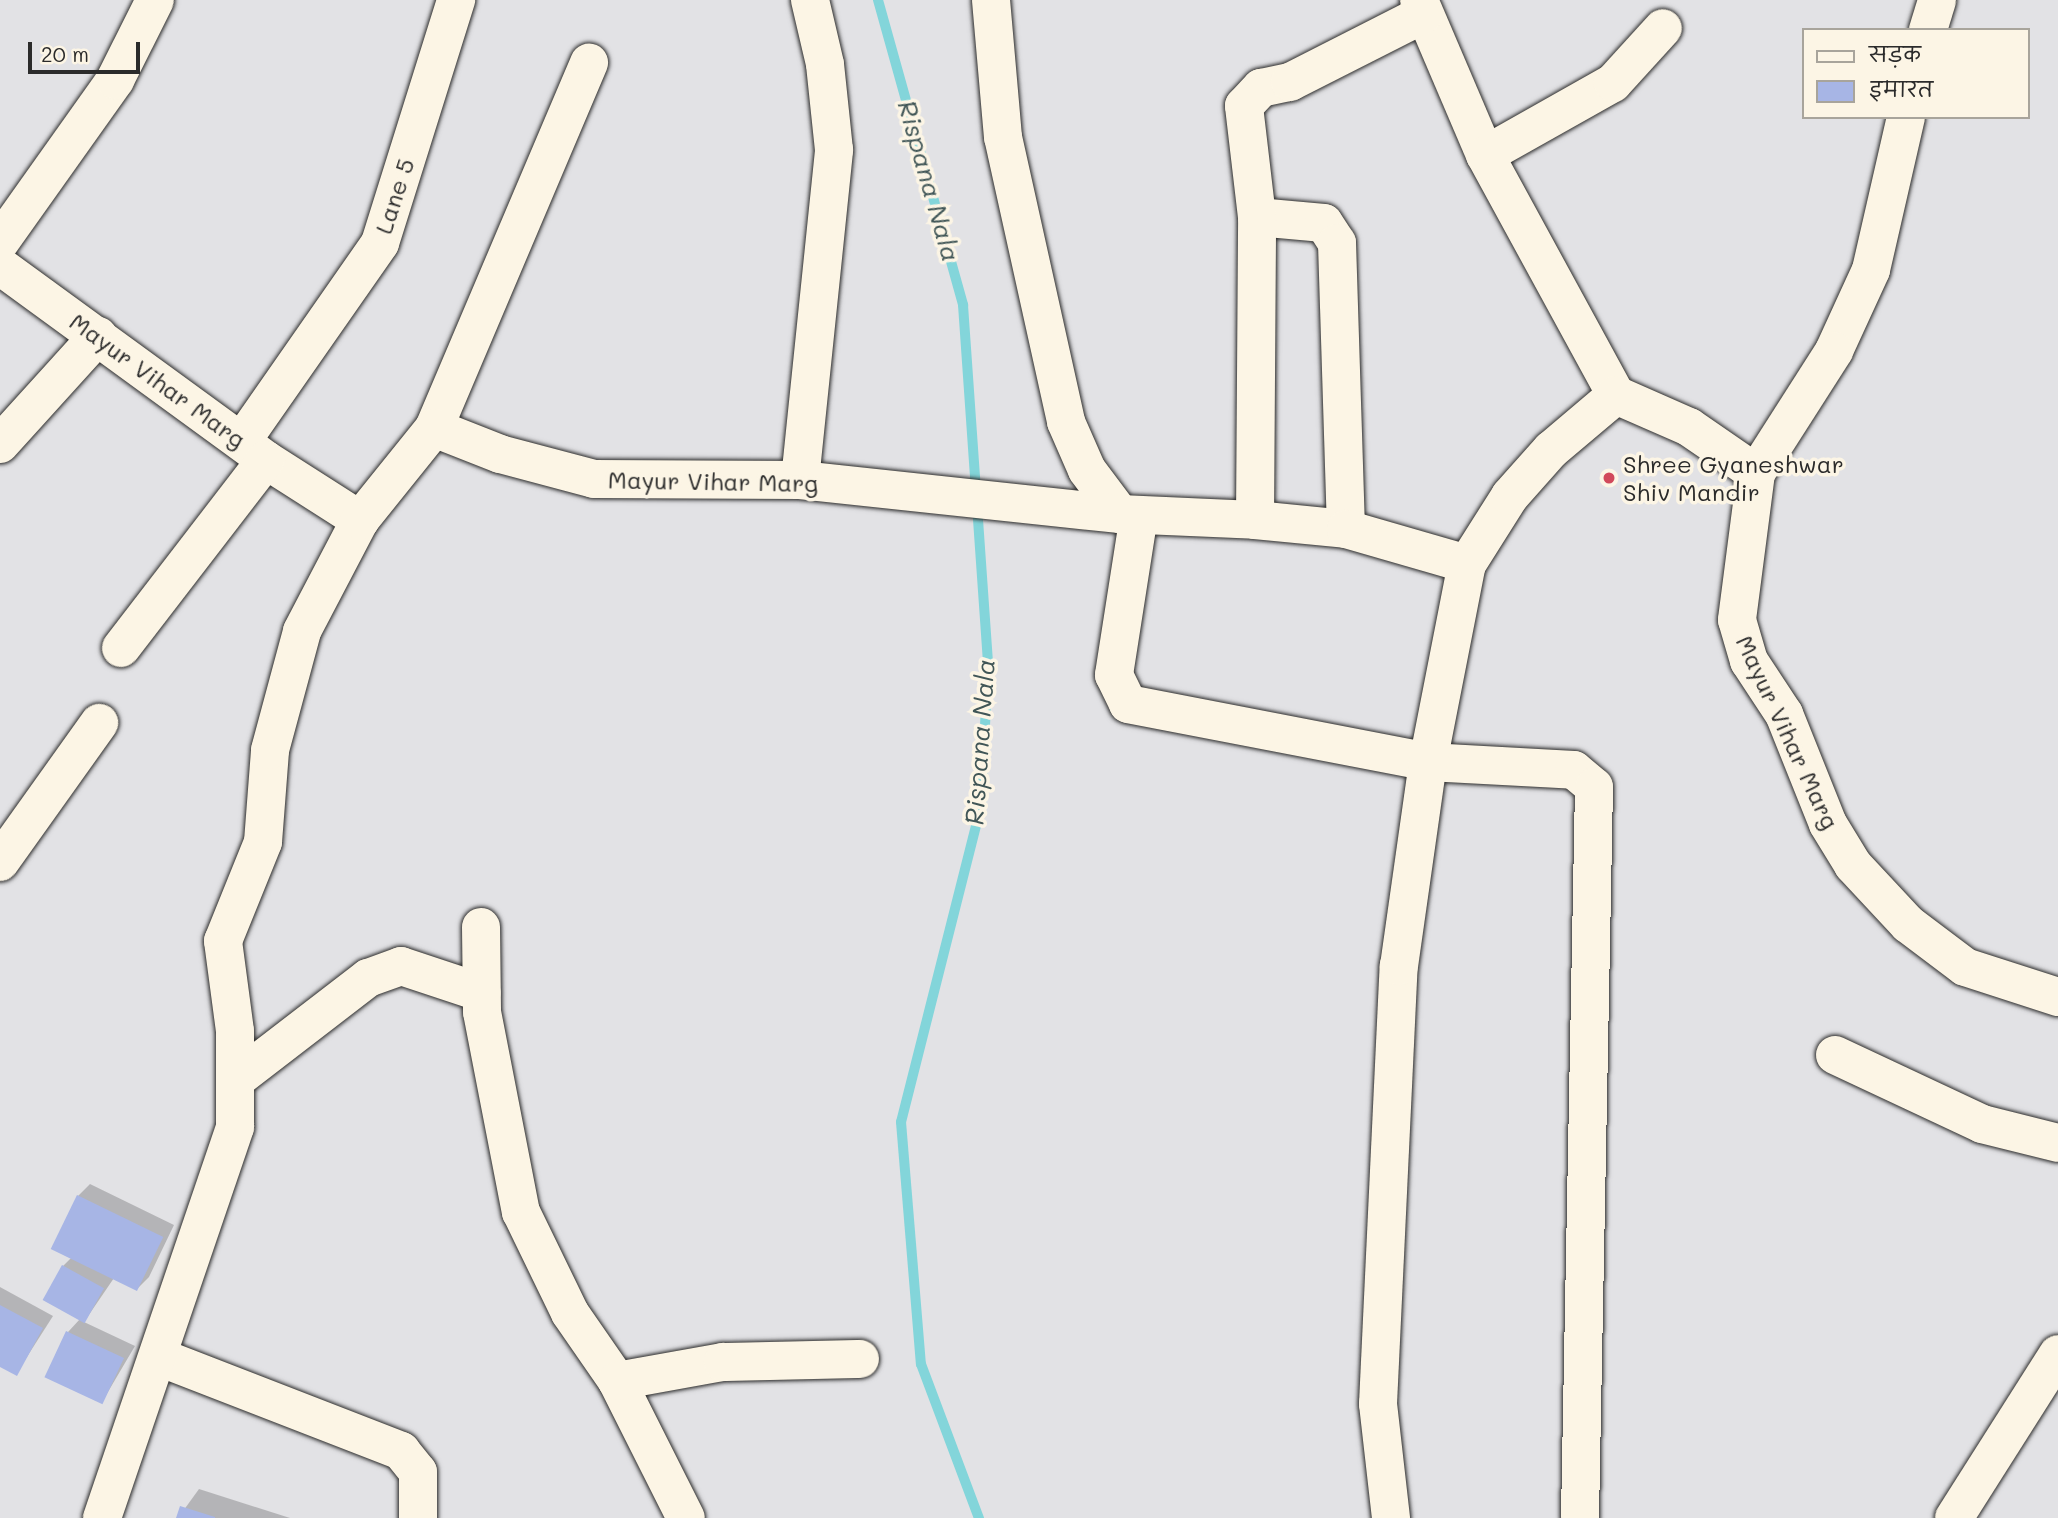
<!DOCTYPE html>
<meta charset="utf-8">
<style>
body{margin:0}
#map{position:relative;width:2058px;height:1518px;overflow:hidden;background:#e2e2e5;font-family:Mali,"Playpen Sans Deva",sans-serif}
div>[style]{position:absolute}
.shadow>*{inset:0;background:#0003}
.stream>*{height:10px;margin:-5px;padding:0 5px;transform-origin:5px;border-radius:5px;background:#83d5da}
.building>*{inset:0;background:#a7b5e5;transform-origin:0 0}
.roads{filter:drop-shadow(0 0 2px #2b2b2b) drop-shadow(0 0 2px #2b2b2b)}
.minor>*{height:38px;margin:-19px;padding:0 19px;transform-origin:19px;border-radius:19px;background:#fcf5e5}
.dots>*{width:19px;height:19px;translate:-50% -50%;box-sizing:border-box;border:4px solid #fcf5e5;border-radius:50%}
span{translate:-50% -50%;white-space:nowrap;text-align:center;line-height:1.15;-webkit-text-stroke:7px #fcf5e5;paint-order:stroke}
.street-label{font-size:24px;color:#2b2b2b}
.poi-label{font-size:24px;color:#2b2b2b}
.left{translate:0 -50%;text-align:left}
.water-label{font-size:26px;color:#415657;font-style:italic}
.legend{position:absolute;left:1802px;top:28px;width:228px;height:91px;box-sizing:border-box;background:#fcf5e5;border:2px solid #a8a49b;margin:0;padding:9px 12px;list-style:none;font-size:21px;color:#2b2b2b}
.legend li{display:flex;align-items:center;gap:14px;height:35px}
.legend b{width:35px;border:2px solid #a8a49b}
.scale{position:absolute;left:28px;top:42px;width:112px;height:32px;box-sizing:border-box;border:4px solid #2b2b2b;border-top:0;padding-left:9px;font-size:21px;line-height:24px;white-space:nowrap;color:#2b2b2b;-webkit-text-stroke:5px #fcf5e5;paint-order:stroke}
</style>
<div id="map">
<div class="shadow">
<div style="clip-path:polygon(90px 1184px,174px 1225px,149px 1277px,137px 1289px,114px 1278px,84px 1322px,135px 1346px,102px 1402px,68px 1332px,80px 1319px,63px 1266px,72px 1257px,78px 1196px)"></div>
<div style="clip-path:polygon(0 1287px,53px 1316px,16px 1374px,0 1365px)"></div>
<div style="clip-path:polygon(199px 1489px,290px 1518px,178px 1518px)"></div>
</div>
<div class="stream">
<div style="left:878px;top:0;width:317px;rotate:74.4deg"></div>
<div style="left:963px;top:305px;width:360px;rotate:86deg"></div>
<div style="left:988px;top:664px;width:142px;rotate:92.8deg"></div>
<div style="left:981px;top:806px;width:326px;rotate:104.2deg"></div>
<div style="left:901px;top:1122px;width:243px;rotate:85.3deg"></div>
<div style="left:921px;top:1364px;width:165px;rotate:69.4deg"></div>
</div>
<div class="building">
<div style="left:77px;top:1195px;width:96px;height:60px;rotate:26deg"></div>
<div style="left:62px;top:1265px;width:48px;height:40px;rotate:29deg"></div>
<div style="clip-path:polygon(0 1305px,43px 1328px,17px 1376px,0 1367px)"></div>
<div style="left:66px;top:1331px;width:64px;height:51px;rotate:25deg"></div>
<div style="clip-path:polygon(180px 1506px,215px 1517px,215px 1518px,176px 1518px)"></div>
</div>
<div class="roads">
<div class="minor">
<div style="left:991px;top:0;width:138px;rotate:85deg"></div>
<div style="left:1003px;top:137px;width:292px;rotate:77.5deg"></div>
<div style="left:1066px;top:422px;width:52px;rotate:66.4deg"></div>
<div style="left:1087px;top:470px;width:55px;rotate:53.1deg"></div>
<div style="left:1419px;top:0;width:168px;rotate:66.9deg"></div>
<div style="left:1928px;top:30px;width:31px;rotate:-73deg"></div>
<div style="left:1906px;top:117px;width:157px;rotate:102.9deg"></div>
<div style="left:1871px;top:270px;width:89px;rotate:114.6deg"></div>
<div style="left:1834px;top:351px;width:145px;rotate:122.6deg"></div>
<div style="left:1756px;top:473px;width:148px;rotate:97.4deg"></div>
<div style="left:1737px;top:620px;width:43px;rotate:73.7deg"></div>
<div style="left:1749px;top:661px;width:64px;rotate:56.6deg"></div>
<div style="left:1784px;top:714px;width:118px;rotate:68.2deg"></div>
<div style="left:1828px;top:824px;width:48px;rotate:58.6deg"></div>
<div style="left:1853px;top:865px;width:81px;rotate:47deg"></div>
<div style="left:1908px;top:924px;width:71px;rotate:37deg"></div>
<div style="left:1965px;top:967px;width:98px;rotate:17.9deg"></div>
<div style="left:1257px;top:217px;width:67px;rotate:5.1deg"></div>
<div style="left:1324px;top:223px;width:24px;rotate:57deg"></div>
<div style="left:1337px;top:243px;width:286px;rotate:88.2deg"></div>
<div style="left:0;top:242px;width:199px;rotate:-54.6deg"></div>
<div style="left:115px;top:80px;width:89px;rotate:-63.4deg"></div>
<div style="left:0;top:266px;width:329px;rotate:36.1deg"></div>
<div style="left:266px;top:460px;width:112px;rotate:32.6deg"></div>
<div style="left:1616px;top:395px;width:273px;rotate:-118.6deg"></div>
<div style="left:1485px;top:155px;width:147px;rotate:-29.4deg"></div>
<div style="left:1613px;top:83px;width:74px;rotate:-47.7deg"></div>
<div style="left:434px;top:428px;width:397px;rotate:-67deg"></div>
<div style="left:242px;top:441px;width:241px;rotate:-55.1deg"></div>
<div style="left:380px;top:243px;width:255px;rotate:-72.6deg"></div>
<div style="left:0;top:444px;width:146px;rotate:-47.8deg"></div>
<div style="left:800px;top:480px;width:332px;rotate:-84.1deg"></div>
<div style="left:834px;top:150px;width:86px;rotate:-96deg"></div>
<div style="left:825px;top:64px;width:66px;rotate:-103.2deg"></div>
<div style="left:1139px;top:515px;width:162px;rotate:98.9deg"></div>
<div style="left:1114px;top:675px;width:32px;rotate:64deg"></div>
<div style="left:1128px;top:704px;width:306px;rotate:10.9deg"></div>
<div style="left:1428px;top:762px;width:146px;rotate:3.1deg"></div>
<div style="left:1574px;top:770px;width:26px;rotate:40deg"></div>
<div style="left:1594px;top:787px;width:731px;rotate:91.1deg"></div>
<div style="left:1255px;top:520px;width:303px;rotate:-89.6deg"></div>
<div style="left:1257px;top:217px;width:112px;rotate:-96.7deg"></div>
<div style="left:1244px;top:106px;width:25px;rotate:-47deg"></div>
<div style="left:1261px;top:88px;width:30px;rotate:-12deg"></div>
<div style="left:1290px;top:82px;width:150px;rotate:-26.9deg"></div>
<div style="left:121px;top:648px;width:237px;rotate:-52.4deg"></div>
<div style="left:0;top:862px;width:171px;rotate:-54.5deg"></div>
<div style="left:481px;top:927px;width:85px;rotate:89.3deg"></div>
<div style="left:482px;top:1012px;width:204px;rotate:79deg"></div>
<div style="left:521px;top:1212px;width:112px;rotate:64.1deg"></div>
<div style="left:570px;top:1313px;width:83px;rotate:55.3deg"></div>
<div style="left:617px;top:1381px;width:153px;rotate:63.3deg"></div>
<div style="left:1835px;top:1055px;width:162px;rotate:25.1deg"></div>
<div style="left:1982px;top:1124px;width:78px;rotate:14deg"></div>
<div style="left:238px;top:1078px;width:164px;rotate:-37.6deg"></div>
<div style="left:368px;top:978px;width:35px;rotate:-20deg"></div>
<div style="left:401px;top:966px;width:85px;rotate:18.4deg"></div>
<div style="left:159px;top:1357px;width:260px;rotate:21.2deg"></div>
<div style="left:401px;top:1451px;width:27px;rotate:51deg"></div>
<div style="left:418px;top:1472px;width:46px;rotate:90deg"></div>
<div style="left:617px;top:1381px;width:108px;rotate:-10.2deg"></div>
<div style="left:723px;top:1362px;width:137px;rotate:-1.3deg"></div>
<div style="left:102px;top:1518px;width:413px;rotate:-71.2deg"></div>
<div style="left:235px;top:1127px;width:96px;rotate:-90deg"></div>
<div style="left:235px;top:1031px;width:91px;rotate:-97.6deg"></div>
<div style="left:223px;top:941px;width:107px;rotate:-68deg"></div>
<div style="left:263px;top:842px;width:92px;rotate:-85.6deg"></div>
<div style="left:270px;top:750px;width:123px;rotate:-74.9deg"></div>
<div style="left:302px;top:631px;width:125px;rotate:-62.4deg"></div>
<div style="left:360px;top:520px;width:118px;rotate:-51.2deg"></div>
<div style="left:434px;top:428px;width:71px;rotate:21.5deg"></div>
<div style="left:500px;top:454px;width:97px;rotate:14.9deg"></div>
<div style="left:594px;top:479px;width:206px;rotate:0.3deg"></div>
<div style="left:800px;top:480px;width:322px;rotate:6.1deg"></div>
<div style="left:1120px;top:514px;width:135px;rotate:2.5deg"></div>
<div style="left:1255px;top:520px;width:91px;rotate:5.6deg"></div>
<div style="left:1346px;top:529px;width:126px;rotate:16.1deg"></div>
<div style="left:1391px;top:1518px;width:115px;rotate:-96.5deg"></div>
<div style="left:1378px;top:1404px;width:439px;rotate:-87.3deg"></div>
<div style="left:1399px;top:966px;width:206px;rotate:-81.9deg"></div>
<div style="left:1428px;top:762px;width:202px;rotate:-78.9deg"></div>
<div style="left:1467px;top:564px;width:80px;rotate:-57.7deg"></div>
<div style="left:1510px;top:496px;width:62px;rotate:-48.3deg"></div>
<div style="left:1551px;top:450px;width:85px;rotate:-40.2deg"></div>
<div style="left:1616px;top:395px;width:80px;rotate:23.7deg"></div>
<div style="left:1689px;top:427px;width:81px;rotate:34.5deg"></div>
<div style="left:1954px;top:1518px;width:194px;rotate:-57.6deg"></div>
</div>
</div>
<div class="dots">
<div style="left:1609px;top:478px;background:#d1495b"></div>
</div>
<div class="street-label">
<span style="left:394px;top:196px;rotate:-72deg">Lane 5</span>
<span style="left:158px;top:380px;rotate:36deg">Mayur Vihar Marg</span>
<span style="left:713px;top:481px;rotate:1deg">Mayur Vihar Marg</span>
<span style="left:1788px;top:732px;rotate:65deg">Mayur Vihar Marg</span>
</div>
<div class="poi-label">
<span class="left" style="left:1623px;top:478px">Shree Gyaneshwar<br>Shiv Mandir</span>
</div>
<div class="water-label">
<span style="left:929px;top:181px;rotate:74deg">Rispana Nala</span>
<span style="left:980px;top:742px;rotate:-86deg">Rispana Nala</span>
</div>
<ul class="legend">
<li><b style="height:9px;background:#fcf5e5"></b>सड़क</li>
<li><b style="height:19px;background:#a7b5e5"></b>इमारत</li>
</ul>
<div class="scale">20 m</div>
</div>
